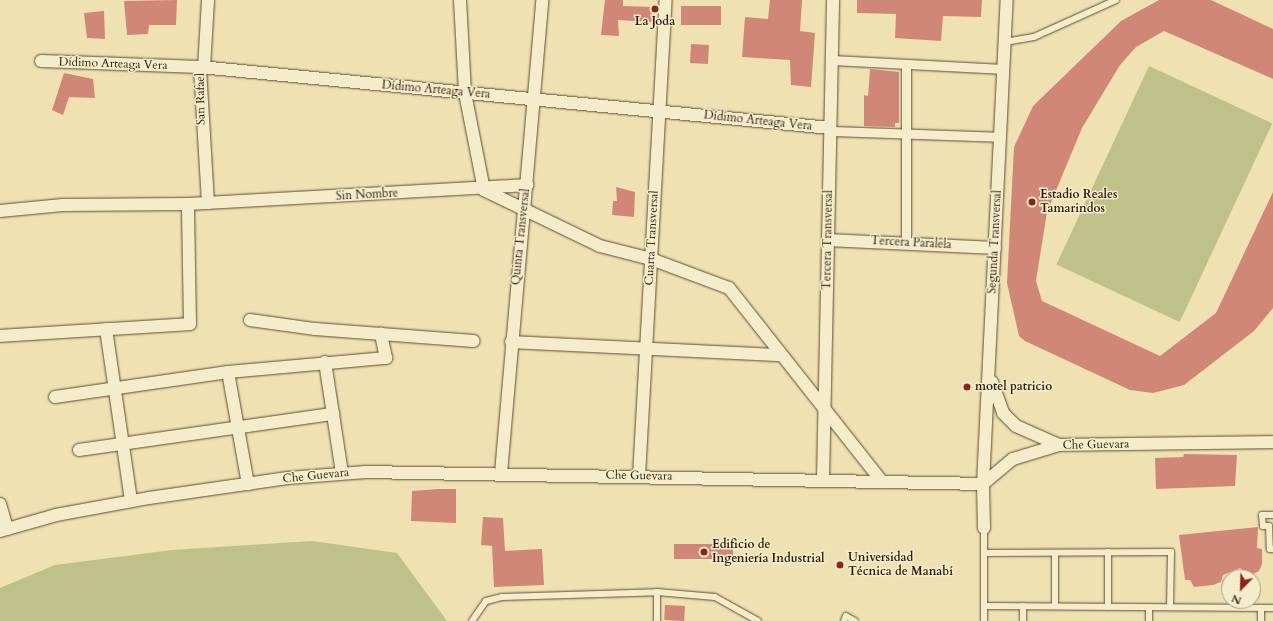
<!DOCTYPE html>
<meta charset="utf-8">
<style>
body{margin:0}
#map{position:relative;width:1273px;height:621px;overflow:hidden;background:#efe1b1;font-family:Cardo,serif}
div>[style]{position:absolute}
.green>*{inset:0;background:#bec188;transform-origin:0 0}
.building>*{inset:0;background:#d18778;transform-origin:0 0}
.roads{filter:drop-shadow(0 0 1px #5f4b33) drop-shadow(0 0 1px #5f4b33)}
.service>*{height:6px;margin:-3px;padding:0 3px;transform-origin:3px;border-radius:3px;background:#f5eccc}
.pedestrian>*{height:9px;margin:-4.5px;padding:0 4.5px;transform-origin:4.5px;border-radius:4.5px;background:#f5eccc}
.minor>*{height:12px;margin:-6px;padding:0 6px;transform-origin:6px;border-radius:6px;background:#f5eccc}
.dots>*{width:11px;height:11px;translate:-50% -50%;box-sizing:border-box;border:2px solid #f5eccc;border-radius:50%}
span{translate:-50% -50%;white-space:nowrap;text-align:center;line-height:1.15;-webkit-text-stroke:3px #f5eccc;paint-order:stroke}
.poi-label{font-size:12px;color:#2f1909;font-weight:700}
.left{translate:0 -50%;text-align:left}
.street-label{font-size:12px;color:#2f1909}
.north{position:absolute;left:1221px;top:569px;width:40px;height:40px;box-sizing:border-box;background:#f5eccc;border:1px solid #a6987e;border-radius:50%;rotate:203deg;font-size:11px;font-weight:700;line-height:16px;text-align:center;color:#2f1909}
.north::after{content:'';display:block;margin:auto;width:14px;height:18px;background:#8f2418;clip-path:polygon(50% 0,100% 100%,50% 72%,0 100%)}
</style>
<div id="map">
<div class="green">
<div style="left:1149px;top:66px;width:136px;height:219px;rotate:25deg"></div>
<div style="clip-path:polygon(312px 541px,397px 553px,447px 621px,0 621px,0 588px,55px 565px,172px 550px)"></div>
</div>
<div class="building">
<div style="clip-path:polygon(177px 0,176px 25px,149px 25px,148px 34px,127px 35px,124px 1px)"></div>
<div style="clip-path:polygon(605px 0,623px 0,623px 6px,652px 7px,652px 22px,618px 20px,619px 36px,601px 35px)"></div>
<div style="clip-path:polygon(770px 0,802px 0,800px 31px,815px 33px,811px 87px,791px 85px,790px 60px,742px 57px,745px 17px,768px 19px)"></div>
<div style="clip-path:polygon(857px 0,982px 0,981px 17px,943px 16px,941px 41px,895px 38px,896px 14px,857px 13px)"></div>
<div style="clip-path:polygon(1159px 0,1211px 0,1273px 29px,1273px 79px,1164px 31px,1136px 47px,1120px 65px,1082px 128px,1047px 212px,1036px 281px,1042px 301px,1160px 356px,1216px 313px,1273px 192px,1273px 308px,1254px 331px,1184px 385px,1153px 393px,1130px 390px,1025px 341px,1019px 336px,1007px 283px,1014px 147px,1033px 106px,1121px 21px)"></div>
<div style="left:681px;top:6px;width:40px;height:19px"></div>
<div style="clip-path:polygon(104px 11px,105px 39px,87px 38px,84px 13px)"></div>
<div style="left:691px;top:44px;width:18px;height:19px;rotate:3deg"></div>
<div style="clip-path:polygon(870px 69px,899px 72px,899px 123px,895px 123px,895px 127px,864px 126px,864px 95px,868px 96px)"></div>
<div style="clip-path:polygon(64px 73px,93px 79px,95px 98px,69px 97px,63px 115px,52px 110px)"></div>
<div style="clip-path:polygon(616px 187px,635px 192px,634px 217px,612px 215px,613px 201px,617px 201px)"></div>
<div style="clip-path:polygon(1184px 454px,1237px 455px,1235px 486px,1156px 489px,1155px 458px,1183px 457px)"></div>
<div style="clip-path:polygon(438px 489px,456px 489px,456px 523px,411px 521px,412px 491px)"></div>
<div style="clip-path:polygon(483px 517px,503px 518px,505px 551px,542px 549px,544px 585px,494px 587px,492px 546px,481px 545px)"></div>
<div style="clip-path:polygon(1258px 527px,1257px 548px,1262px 549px,1262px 564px,1259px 571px,1249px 576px,1240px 568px,1223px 575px,1221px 582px,1213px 585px,1194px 587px,1190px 580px,1185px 580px,1179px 535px)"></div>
<div style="left:733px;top:544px;width:15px;height:59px;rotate:90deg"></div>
<div style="left:665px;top:605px;width:20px;height:15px;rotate:3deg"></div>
</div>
<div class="roads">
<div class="service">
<div style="left:1005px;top:42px;width:29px;rotate:-10deg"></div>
<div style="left:1034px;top:37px;width:90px;rotate:-24.3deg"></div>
<div style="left:1273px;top:515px;width:11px;rotate:180deg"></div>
<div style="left:1262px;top:515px;width:11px;rotate:85deg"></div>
<div style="left:1263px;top:526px;width:6px"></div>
<div style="left:1269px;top:526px;width:23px;rotate:88deg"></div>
<div style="left:1270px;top:549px;width:3px"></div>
<div style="left:985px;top:553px;width:186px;rotate:-0.3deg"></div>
<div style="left:1171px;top:552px;width:55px;rotate:91deg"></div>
<div style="left:1055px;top:553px;width:53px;rotate:90deg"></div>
<div style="left:984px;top:606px;width:289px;rotate:0.4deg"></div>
<div style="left:1023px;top:606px;width:15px;rotate:90deg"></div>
<div style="left:1108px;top:607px;width:55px;rotate:-90deg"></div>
<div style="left:1261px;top:608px;width:13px;rotate:90deg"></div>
<div style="left:472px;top:621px;width:24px;rotate:-55deg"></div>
<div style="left:486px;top:601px;width:16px;rotate:-14deg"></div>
<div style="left:502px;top:597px;width:155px;rotate:-1.8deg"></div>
<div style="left:657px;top:592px;width:58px;rotate:4.9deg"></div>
<div style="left:715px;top:597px;width:49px;rotate:29.2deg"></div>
<div style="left:657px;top:621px;width:29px;rotate:-90deg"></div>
<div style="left:844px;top:621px;width:5px;rotate:-68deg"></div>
<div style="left:846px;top:616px;width:10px;rotate:29deg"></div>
<div style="left:984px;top:621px;width:93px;rotate:-90deg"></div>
<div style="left:1149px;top:621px;width:14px;rotate:-90deg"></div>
</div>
<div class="pedestrian">
<div style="left:832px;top:60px;width:172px;rotate:3deg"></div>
<div style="left:906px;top:65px;width:177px;rotate:90deg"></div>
<div style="left:830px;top:131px;width:170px;rotate:2deg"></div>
</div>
<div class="minor">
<div style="left:460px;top:0;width:93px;rotate:86.9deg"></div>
<div style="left:465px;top:93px;width:99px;rotate:78.9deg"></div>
<div style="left:484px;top:190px;width:129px;rotate:25.8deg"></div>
<div style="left:600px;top:246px;width:53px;rotate:14.3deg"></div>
<div style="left:651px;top:259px;width:83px;rotate:20.4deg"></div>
<div style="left:729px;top:288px;width:247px;rotate:51.7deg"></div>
<div style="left:41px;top:61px;width:159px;rotate:2.2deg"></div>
<div style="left:200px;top:67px;width:633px;rotate:5.53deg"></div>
<div style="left:208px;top:203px;width:136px;rotate:-93.4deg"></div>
<div style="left:200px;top:67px;width:4px;rotate:14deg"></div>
<div style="left:204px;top:68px;width:68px;rotate:-86.6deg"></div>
<div style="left:0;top:211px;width:63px;rotate:-5.4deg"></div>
<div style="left:63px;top:205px;width:125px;rotate:-0.5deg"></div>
<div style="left:188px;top:204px;width:340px;rotate:-3.2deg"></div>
<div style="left:828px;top:240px;width:167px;rotate:2.7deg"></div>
<div style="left:250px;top:320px;width:66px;rotate:7.9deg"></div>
<div style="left:315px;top:329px;width:159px;rotate:4.3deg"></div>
<div style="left:106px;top:329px;width:174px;rotate:81.7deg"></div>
<div style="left:0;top:336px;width:190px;rotate:-3.6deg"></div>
<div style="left:190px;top:324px;width:120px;rotate:-91deg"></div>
<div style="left:511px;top:342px;width:270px;rotate:2.8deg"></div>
<div style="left:325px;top:362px;width:112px;rotate:81.3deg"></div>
<div style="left:228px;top:372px;width:114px;rotate:79.9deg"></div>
<div style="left:992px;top:382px;width:33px;rotate:70deg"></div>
<div style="left:1003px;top:413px;width:18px;rotate:45deg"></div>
<div style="left:1016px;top:426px;width:47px;rotate:23.8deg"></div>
<div style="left:55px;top:397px;width:175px;rotate:-8.2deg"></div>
<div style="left:228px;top:372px;width:159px;rotate:-5.1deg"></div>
<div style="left:386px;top:358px;width:25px;rotate:-102deg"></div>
<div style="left:79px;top:450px;width:257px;rotate:-8.1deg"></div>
<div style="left:501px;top:473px;width:475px;rotate:-85deg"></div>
<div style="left:639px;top:476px;width:477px;rotate:-86.8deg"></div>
<div style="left:823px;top:480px;width:480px;rotate:-88.8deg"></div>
<div style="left:983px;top:484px;width:39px;rotate:-40deg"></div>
<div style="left:1013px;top:459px;width:48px;rotate:-16.9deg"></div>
<div style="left:1059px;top:445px;width:214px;rotate:-0.8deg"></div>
<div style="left:0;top:504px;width:26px;rotate:74deg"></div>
<div style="left:984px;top:528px;width:44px;rotate:-91.3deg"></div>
<div style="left:983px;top:484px;width:485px;rotate:-87.2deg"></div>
<div style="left:0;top:531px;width:58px;rotate:-15.9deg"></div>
<div style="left:56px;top:515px;width:95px;rotate:-10.4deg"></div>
<div style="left:149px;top:498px;width:140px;rotate:-8.2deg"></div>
<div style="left:288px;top:478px;width:78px;rotate:-4.4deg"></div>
<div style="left:366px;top:472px;width:617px;rotate:1.11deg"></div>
</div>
</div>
<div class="dots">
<div style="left:655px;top:9px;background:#8f2418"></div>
<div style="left:1032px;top:202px;background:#8f2418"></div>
<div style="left:967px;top:387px;background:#8f2418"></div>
<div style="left:704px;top:552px;background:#8f2418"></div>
<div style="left:840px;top:565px;background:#8f2418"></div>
</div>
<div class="poi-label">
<span style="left:655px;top:22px">La Joda</span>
<span class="left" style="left:1040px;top:202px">Estadio Reales<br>Tamarindos</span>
<span class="left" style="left:975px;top:387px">motel patricio</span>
<span class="left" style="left:712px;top:552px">Edificio de<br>Ingeniería Industrial</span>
<span class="left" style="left:848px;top:565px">Universidad<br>Técnica de Manabí</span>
</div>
<div class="street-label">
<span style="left:113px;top:64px;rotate:2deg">Dídimo Arteaga Vera</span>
<span style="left:436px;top:90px;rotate:5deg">Dídimo Arteaga Vera</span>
<span style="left:201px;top:99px;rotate:-91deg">San Rafael</span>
<span style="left:758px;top:121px;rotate:6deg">Dídimo Arteaga Vera</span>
<span style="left:367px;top:195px;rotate:-3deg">Sin Nombre</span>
<span style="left:521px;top:237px;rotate:-84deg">Quinta Transversal</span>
<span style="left:652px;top:238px;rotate:-87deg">Cuarta Transversal</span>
<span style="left:828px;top:240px;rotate:-89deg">Tercera Transversal</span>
<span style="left:995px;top:242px;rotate:-87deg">Segunda Transversal</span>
<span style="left:911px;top:243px;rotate:3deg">Tercera Paralela</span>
<span style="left:1096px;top:445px;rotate:-1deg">Che Guevara</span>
<span style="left:316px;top:476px;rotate:-6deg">Che Guevara</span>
<span style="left:639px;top:476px;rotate:1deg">Che Guevara</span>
</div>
<div class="north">N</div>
</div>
